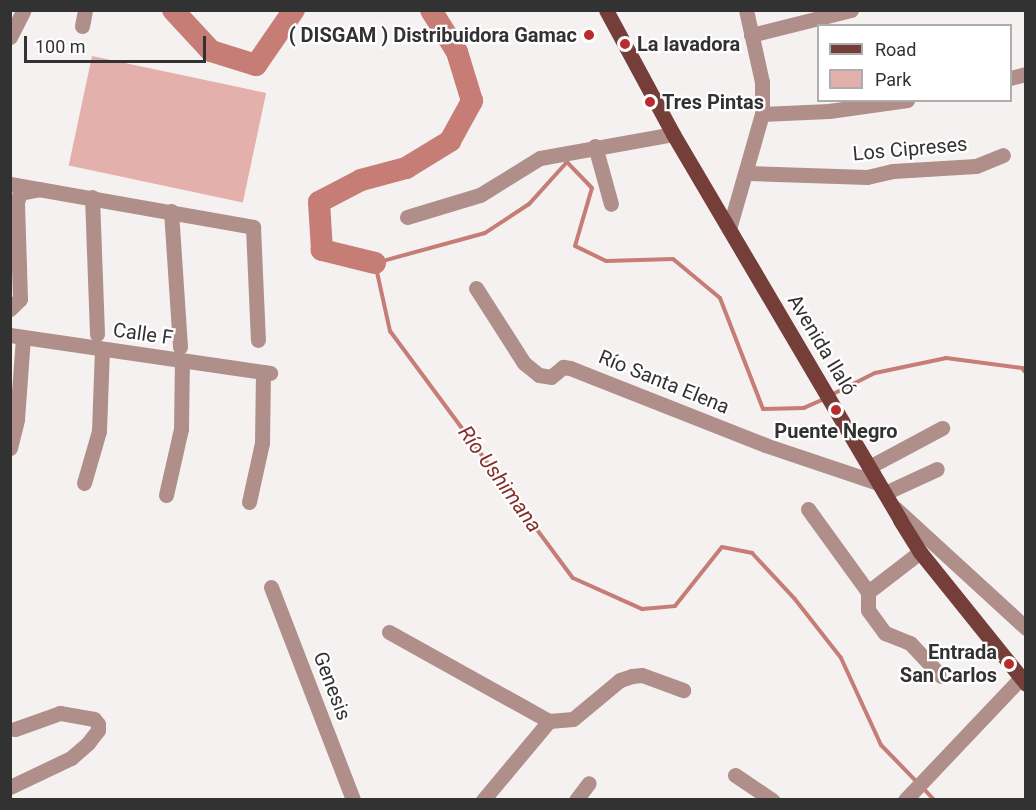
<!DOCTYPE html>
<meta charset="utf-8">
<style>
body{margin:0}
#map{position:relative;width:1036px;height:810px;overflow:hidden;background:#f5f1f0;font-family:Roboto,sans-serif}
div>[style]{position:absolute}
.green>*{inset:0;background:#e4b0ab;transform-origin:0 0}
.stream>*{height:4px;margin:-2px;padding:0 2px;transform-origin:2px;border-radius:2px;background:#c57d76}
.river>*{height:22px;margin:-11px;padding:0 11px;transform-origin:11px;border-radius:11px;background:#c57d76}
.minor>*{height:15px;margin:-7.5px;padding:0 7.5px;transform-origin:7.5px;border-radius:7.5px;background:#b08f8b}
.major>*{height:15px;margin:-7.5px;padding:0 7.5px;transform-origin:7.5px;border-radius:7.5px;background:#753e39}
.dots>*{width:16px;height:16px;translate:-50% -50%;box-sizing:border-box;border:3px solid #fff;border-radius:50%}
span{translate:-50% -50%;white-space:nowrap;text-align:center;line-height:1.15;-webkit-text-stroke:4.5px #fff;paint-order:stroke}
.poi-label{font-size:20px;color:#333232;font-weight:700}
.right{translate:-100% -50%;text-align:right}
.left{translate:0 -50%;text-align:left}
.street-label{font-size:20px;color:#333232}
.water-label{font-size:21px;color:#852d2a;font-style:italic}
.frame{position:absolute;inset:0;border:12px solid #333232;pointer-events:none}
.legend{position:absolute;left:817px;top:24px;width:195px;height:78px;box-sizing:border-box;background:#fff;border:2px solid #adadad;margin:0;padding:8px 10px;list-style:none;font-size:18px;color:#333232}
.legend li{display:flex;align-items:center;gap:12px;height:30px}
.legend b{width:30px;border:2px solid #adadad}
.scale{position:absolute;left:24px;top:36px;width:182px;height:27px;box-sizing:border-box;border:3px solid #333232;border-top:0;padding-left:8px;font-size:18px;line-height:21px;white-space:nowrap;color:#333232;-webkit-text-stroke:4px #fff;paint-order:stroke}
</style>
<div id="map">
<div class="green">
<div style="left:92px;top:56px;width:178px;height:112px;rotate:12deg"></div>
</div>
<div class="stream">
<div style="left:831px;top:395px;width:49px;rotate:-26.6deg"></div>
<div style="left:875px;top:373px;width:73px;rotate:-11.9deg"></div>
<div style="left:946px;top:358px;width:77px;rotate:7.5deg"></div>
<div style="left:1022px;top:368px;width:6px;rotate:51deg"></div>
<div style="left:824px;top:399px;width:22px;rotate:156deg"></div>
<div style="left:804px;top:408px;width:41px;rotate:178.6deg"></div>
<div style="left:763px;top:409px;width:119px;rotate:-111.2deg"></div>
<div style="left:720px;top:298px;width:61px;rotate:-140.3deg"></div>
<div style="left:673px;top:259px;width:67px;rotate:178.3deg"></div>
<div style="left:606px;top:261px;width:34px;rotate:-154deg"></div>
<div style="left:575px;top:246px;width:60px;rotate:-73.7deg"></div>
<div style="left:592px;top:188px;width:36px;rotate:-134deg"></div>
<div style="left:567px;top:162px;width:57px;rotate:132.1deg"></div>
<div style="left:529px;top:204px;width:53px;rotate:146.6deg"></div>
<div style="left:485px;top:233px;width:114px;rotate:164.7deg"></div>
<div style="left:375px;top:263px;width:70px;rotate:77.6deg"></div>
<div style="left:390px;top:331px;width:307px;rotate:53.5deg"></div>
<div style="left:573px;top:578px;width:76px;rotate:24.2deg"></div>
<div style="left:642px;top:609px;width:33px;rotate:-5deg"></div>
<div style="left:675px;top:606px;width:75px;rotate:-51.5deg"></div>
<div style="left:722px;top:547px;width:31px;rotate:11deg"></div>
<div style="left:752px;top:553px;width:62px;rotate:47deg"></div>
<div style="left:794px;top:598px;width:76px;rotate:51.9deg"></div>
<div style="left:841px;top:658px;width:96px;rotate:65.3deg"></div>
<div style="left:881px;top:745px;width:52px;rotate:45.8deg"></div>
<div style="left:922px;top:787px;width:18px;rotate:47deg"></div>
</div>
<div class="river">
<div style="left:173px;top:10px;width:56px;rotate:47.2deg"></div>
<div style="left:211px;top:51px;width:47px;rotate:17.3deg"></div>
<div style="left:256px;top:65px;width:67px;rotate:-55.4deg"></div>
<div style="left:375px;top:263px;width:55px;rotate:-166.2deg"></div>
<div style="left:322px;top:250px;width:48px;rotate:-93.6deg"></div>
<div style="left:319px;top:202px;width:47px;rotate:-27.6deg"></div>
<div style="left:361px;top:180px;width:47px;rotate:-14.9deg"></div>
<div style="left:406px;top:168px;width:52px;rotate:-31.5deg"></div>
<div style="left:450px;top:141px;width:46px;rotate:-61.2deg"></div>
<div style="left:472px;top:101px;width:51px;rotate:-107deg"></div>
<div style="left:457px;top:52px;width:49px;rotate:-121.8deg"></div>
</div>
<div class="minor">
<div style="left:82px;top:26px;width:16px;rotate:-79deg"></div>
<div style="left:751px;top:35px;width:103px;rotate:-14deg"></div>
<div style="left:10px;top:37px;width:30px;rotate:-63deg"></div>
<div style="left:1010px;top:78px;width:16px;rotate:-14deg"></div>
<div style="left:762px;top:114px;width:67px;rotate:-2.6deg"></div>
<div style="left:829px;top:111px;width:79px;rotate:-8deg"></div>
<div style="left:595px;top:146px;width:60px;rotate:74.6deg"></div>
<div style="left:748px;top:173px;width:119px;rotate:1.9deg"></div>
<div style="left:867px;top:177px;width:27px;rotate:-13deg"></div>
<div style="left:893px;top:171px;width:83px;rotate:-3.4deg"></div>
<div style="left:976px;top:166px;width:29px;rotate:-22deg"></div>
<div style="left:10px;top:184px;width:247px;rotate:10deg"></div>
<div style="left:253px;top:227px;width:113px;rotate:87.5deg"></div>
<div style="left:92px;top:197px;width:137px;rotate:87.9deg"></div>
<div style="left:171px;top:211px;width:136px;rotate:86.2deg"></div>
<div style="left:407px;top:217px;width:76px;rotate:-16.8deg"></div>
<div style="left:480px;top:195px;width:70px;rotate:-31.7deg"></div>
<div style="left:540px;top:158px;width:135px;rotate:-10.2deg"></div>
<div style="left:729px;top:229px;width:120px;rotate:-74deg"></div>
<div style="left:762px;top:114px;width:32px;rotate:-90deg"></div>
<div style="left:762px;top:82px;width:74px;rotate:-102.5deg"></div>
<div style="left:476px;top:288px;width:89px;rotate:57.4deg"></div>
<div style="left:524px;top:363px;width:19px;rotate:39deg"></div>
<div style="left:539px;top:375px;width:12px;rotate:9deg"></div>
<div style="left:551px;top:377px;width:16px;rotate:-40deg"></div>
<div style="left:563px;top:367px;width:7px;rotate:8deg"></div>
<div style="left:570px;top:368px;width:210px;rotate:21.5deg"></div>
<div style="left:765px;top:445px;width:119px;rotate:18.6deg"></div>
<div style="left:10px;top:309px;width:14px;rotate:-45deg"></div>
<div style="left:20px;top:299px;width:97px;rotate:-91.8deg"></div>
<div style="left:17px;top:202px;width:9px;rotate:-72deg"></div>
<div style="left:20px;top:193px;width:20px;rotate:-11deg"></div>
<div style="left:10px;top:335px;width:263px;rotate:8.3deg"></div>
<div style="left:10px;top:448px;width:30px;rotate:-76deg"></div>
<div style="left:17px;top:419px;width:82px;rotate:-85.8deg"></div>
<div style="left:869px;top:467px;width:83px;rotate:-28.1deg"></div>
<div style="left:84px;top:483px;width:54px;rotate:-73.9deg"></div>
<div style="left:99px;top:431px;width:82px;rotate:-87.9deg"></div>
<div style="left:885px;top:493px;width:57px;rotate:-24.8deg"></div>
<div style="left:166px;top:495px;width:68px;rotate:-77.2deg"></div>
<div style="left:181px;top:429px;width:68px;rotate:-89.2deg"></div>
<div style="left:249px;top:502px;width:60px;rotate:-77.6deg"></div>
<div style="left:262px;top:443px;width:71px;rotate:-89.2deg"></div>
<div style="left:895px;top:508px;width:178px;rotate:42.5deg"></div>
<div style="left:808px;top:509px;width:102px;rotate:54.1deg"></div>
<div style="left:920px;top:552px;width:66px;rotate:142.4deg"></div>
<div style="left:868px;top:592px;width:18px;rotate:90deg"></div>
<div style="left:868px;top:610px;width:29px;rotate:54deg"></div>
<div style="left:885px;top:633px;width:27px;rotate:22deg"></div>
<div style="left:910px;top:643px;width:45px;rotate:46.8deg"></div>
<div style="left:271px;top:587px;width:228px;rotate:68.9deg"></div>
<div style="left:389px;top:632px;width:183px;rotate:29.1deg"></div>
<div style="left:549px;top:721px;width:24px;rotate:-5deg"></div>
<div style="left:573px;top:719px;width:61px;rotate:-39.7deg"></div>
<div style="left:620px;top:680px;width:13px;rotate:-18deg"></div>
<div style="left:632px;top:676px;width:10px;rotate:-6deg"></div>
<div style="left:642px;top:675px;width:44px;rotate:20.1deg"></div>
<div style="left:735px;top:775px;width:45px;rotate:34deg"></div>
<div style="left:10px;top:787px;width:68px;rotate:-25.4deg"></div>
<div style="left:71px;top:758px;width:23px;rotate:-41deg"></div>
<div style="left:88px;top:743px;width:16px;rotate:-52deg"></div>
<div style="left:98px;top:730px;width:6px;rotate:-90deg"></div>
<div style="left:98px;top:724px;width:6px;rotate:-129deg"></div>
<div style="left:94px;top:719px;width:35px;rotate:-170deg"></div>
<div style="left:60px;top:713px;width:48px;rotate:160.4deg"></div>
<div style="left:483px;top:800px;width:103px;rotate:-50.1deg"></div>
<div style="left:576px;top:800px;width:21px;rotate:-53deg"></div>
<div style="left:905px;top:800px;width:167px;rotate:-46.5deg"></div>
</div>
<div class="major">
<div style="left:606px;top:10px;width:141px;rotate:61.6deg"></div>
<div style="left:673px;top:134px;width:448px;rotate:59.5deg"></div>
<div style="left:900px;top:520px;width:38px;rotate:58deg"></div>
<div style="left:920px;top:552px;width:169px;rotate:51.2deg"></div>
</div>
<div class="dots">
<div style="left:589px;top:35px;background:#ba2b2d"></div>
<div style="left:625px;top:44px;background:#ba2b2d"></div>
<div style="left:650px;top:102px;background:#ba2b2d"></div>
<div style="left:836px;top:410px;background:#ba2b2d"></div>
<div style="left:1009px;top:664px;background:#ba2b2d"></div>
</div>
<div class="poi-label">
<span class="right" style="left:577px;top:35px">( DISGAM ) Distribuidora Gamac</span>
<span class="left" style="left:637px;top:44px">La lavadora</span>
<span class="left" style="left:662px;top:102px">Tres Pintas</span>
<span style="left:836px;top:431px">Puente Negro</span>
<span class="right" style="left:997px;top:664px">Entrada<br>San Carlos</span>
</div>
<div class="street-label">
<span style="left:910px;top:149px;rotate:-5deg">Los Cipreses</span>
<span style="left:143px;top:334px;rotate:8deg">Calle F</span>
<span style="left:822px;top:345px;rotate:59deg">Avenida Ilaló</span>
<span style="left:664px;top:382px;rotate:22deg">Río Santa Elena</span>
<span style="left:332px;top:686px;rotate:69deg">Genesis</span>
</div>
<div class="water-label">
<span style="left:500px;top:479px;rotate:54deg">Río Ushimana</span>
</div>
<div class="frame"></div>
<ul class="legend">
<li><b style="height:8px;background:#753e39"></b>Road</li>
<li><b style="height:16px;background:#e4b0ab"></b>Park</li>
</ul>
<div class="scale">100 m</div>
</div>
